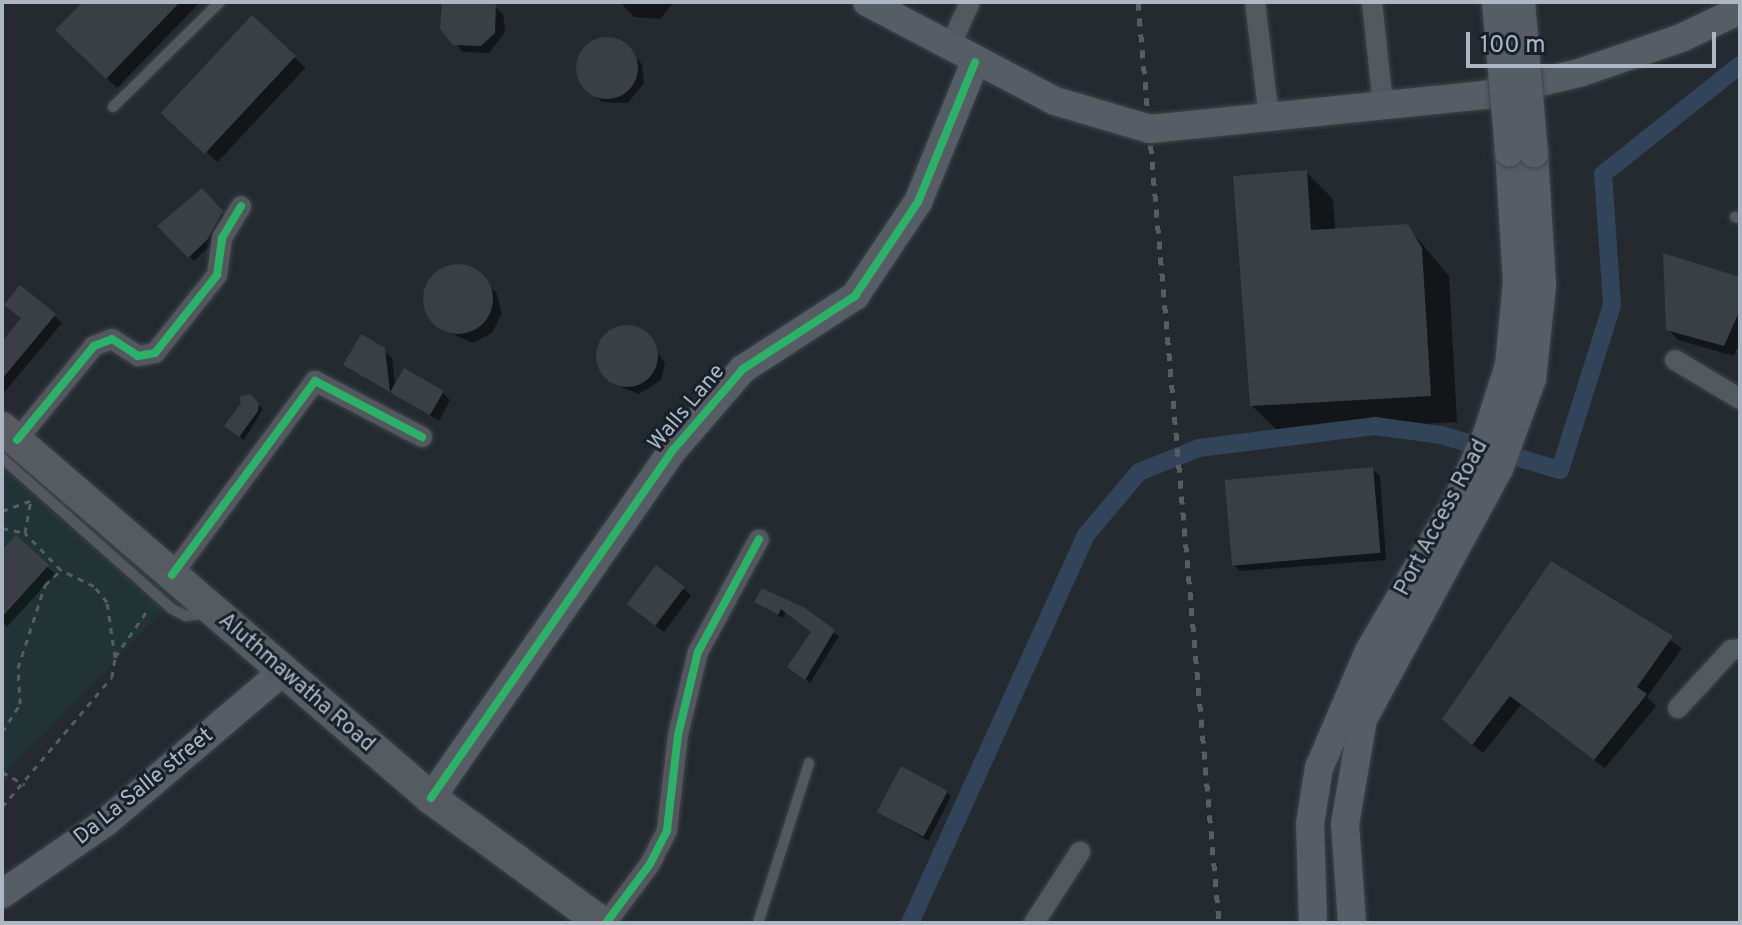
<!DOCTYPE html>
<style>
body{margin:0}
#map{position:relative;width:1742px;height:925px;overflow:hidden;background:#242a30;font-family:Overpass,sans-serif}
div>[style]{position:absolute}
.green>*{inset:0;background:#213435}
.shadow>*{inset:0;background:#0007;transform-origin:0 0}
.canal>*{height:18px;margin:-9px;padding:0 9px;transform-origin:9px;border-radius:9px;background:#314459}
.building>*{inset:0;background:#393f44;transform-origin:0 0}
.round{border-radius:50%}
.path>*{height:3px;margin-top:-1.5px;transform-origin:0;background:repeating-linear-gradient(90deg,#565d62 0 6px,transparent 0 12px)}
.roads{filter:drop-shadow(0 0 2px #404449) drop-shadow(0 0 2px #404449)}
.lane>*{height:10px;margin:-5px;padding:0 5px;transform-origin:5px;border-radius:5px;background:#53585f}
.street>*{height:20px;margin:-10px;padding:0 10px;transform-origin:10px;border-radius:10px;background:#53585f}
.secondary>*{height:28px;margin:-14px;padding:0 14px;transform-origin:14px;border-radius:14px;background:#575d64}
.primary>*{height:32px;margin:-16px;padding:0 16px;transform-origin:16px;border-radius:16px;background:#565b61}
.rail>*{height:5px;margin-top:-2.5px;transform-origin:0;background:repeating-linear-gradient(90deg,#575d62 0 8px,transparent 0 16px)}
.bridges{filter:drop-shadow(0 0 2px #404449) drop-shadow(0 0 2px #404449)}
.secondary-bridge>*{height:28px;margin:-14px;padding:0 14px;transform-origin:14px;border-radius:14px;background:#575d64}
.cycleway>*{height:8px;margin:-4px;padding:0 4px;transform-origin:4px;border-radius:4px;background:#2db169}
span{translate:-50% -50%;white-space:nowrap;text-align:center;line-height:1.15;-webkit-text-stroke:6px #18212a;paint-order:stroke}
.street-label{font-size:22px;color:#acb7c3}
.frame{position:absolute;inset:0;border:4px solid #acb7c3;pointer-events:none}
.scale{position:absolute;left:1466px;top:32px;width:250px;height:36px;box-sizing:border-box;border:4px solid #acb7c3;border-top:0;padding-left:10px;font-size:24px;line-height:28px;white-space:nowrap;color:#acb7c3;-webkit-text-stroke:6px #18212a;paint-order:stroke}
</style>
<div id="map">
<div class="green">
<div style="clip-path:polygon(2px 467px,164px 611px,2px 777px)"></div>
</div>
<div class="shadow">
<div style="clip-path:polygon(85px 2px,200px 2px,117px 88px,58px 30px)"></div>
<div style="clip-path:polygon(446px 2px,490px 2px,503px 14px,505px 32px,489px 53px,463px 52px,442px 28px)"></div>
<div style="clip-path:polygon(620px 2px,674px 2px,660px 19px,634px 17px)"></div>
<div style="left:252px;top:18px;width:73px;height:129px;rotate:43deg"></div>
<div style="clip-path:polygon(601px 40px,620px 42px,642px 64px,644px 83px,628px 103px,602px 102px,581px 79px,585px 50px)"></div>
<div style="clip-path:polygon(1306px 172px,1333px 199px,1335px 230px,1407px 226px,1449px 276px,1457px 422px,1279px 432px,1252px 406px)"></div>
<div style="clip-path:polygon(202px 191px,226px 217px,211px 245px,194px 261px,160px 226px)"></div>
<div style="clip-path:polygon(458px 266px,496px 292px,502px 313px,492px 333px,473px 343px,443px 330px,432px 319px,425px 299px,431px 279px)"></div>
<div style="clip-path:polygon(1740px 279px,1740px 342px,1734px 356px,1678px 340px,1668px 329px)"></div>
<div style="clip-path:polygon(54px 316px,62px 323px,2px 395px,2px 345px,23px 319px)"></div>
<div style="clip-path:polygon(621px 328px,640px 330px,665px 363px,661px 380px,639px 394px,614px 384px,599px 357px,605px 339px)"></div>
<div style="clip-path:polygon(383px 350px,392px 358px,395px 387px,443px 393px,450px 400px,439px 421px,346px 364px)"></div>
<div style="clip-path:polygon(249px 396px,263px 409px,244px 440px,231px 430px)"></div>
<div style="clip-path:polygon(1372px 469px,1380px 476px,1386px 560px,1240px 571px,1232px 563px)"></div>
<div style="clip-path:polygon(16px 538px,55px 574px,7px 627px,2px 621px,2px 553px)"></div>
<div style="clip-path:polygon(1551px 564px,1682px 648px,1647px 697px,1656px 706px,1605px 768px,1521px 705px,1483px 753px,1455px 730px)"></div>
<div style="clip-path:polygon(684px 589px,691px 596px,664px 632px,637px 612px)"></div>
<div style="clip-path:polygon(762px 590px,839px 636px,810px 683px,794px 671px,813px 633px,786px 612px,783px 618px,761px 606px,756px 602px)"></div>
<div style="clip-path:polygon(947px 792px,951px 797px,928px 841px,877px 811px)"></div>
</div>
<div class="canal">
<div style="left:910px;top:923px;width:426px;rotate:-65.6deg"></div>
<div style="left:1086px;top:535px;width:82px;rotate:-49.9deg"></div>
<div style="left:1139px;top:472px;width:65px;rotate:-21.8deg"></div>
<div style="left:1199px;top:448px;width:177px;rotate:-7.1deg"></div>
<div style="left:1375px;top:426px;width:67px;rotate:7.8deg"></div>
<div style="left:1441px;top:435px;width:124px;rotate:16.4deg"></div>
<div style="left:1560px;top:470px;width:173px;rotate:-72.5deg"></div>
<div style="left:1612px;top:305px;width:131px;rotate:-93.9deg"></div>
<div style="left:1603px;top:174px;width:175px;rotate:-38.5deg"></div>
</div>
<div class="building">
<div style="clip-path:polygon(83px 2px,180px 2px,106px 79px,55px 30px)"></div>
<div style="clip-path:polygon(442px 2px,496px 2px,495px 33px,481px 46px,453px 45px,440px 29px)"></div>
<div style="left:252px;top:15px;width:60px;height:134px;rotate:43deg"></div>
<div class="round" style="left:576px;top:37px;width:62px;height:62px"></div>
<div style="clip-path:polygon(1307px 170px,1311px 230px,1408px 224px,1422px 248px,1431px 396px,1250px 406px,1233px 176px)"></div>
<div style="clip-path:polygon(202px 188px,223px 211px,207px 240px,188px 258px,157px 226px)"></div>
<div style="clip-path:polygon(1663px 253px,1740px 277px,1740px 310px,1724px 346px,1666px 330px)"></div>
<div class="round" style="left:423px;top:264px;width:70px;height:70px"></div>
<div style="clip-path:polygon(20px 285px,56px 314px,2px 379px,2px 342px,21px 318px,4px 305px)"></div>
<div class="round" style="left:596px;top:325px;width:62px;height:62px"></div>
<div style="clip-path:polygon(361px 334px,385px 348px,390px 392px,343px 365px)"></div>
<div style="left:404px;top:368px;width:46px;height:28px;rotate:30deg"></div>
<div style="clip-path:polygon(250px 394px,259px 403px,258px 411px,239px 437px,224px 426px,241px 403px,239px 397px)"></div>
<div style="left:1373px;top:467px;width:86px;height:149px;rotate:85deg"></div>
<div style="clip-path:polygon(16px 535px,49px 565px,2px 617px,2px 550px)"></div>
<div style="clip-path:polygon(1551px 561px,1673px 636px,1637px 687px,1647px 694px,1594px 760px,1510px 696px,1472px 745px,1442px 719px)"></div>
<div style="left:656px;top:565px;width:36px;height:49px;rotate:37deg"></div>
<div style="clip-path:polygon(762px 588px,805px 608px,835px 630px,805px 680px,787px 667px,811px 632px,781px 609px,778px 615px,754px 602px)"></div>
<div style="left:901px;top:766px;width:53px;height:52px;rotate:28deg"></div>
</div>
<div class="path">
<div style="left:2px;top:511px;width:32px;rotate:-20deg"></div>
<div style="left:2px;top:528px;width:24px;rotate:12deg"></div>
<div style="left:115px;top:657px;width:60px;rotate:-55.2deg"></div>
<div style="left:2px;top:732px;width:33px;rotate:-57deg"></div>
<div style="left:20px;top:704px;width:36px;rotate:-93deg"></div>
<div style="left:18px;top:668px;width:87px;rotate:-72deg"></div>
<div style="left:45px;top:585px;width:22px;rotate:-43deg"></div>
<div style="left:2px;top:772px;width:26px;rotate:29deg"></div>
<div style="left:2px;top:807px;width:170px;rotate:-49.8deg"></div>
<div style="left:112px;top:677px;width:20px;rotate:-81deg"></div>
<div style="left:115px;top:657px;width:56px;rotate:-98.3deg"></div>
<div style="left:107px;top:602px;width:21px;rotate:-129deg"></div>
<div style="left:94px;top:586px;width:37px;rotate:-154deg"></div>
<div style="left:61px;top:570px;width:52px;rotate:-134.2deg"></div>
<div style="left:25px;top:533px;width:34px;rotate:-80deg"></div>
</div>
<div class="roads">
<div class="lane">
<div style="left:113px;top:107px;width:150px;rotate:-44.5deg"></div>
<div style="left:1735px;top:217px;width:5px;rotate:11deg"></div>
<div style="left:2px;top:458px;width:227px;rotate:41.6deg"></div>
<div style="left:172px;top:609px;width:16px;rotate:27deg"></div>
<div style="left:186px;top:616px;width:22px;rotate:-8deg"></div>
<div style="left:758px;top:923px;width:168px;rotate:-72.3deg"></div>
</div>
<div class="street">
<div style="left:1255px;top:2px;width:117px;rotate:83.1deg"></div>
<div style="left:1372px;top:2px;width:104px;rotate:83.9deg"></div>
<div style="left:949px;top:49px;width:51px;rotate:-65.9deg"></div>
<div style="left:1675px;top:360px;width:76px;rotate:31deg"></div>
<div style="left:17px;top:440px;width:122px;rotate:-50.7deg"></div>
<div style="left:94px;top:346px;width:19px;rotate:-21deg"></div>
<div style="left:112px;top:339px;width:31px;rotate:33deg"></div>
<div style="left:138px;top:356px;width:17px;rotate:-10deg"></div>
<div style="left:155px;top:353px;width:100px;rotate:-51.5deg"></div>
<div style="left:217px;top:275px;width:37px;rotate:-82deg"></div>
<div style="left:222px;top:238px;width:37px;rotate:-59deg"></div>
<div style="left:172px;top:575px;width:241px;rotate:-53.6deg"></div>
<div style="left:315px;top:381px;width:121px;rotate:27.6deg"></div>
<div style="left:1678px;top:708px;width:79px;rotate:-47.6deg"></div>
<div style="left:1731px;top:650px;width:9px;rotate:-6deg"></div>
<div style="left:606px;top:923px;width:74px;rotate:-53.3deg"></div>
<div style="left:650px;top:864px;width:38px;rotate:-63deg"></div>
<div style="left:667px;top:830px;width:96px;rotate:-83.4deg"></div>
<div style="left:678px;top:735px;width:85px;rotate:-76.5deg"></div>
<div style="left:698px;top:652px;width:128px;rotate:-61.6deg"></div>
<div style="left:1034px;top:923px;width:85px;rotate:-57.1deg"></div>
</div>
<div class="secondary">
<div style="left:867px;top:2px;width:212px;rotate:27.8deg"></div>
<div style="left:1055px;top:101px;width:99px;rotate:16.4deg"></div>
<div style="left:1150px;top:129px;width:336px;rotate:-5.8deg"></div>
<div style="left:1484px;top:95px;width:98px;rotate:-13deg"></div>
<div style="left:1579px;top:73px;width:108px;rotate:-18.9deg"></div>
<div style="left:1681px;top:38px;width:65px;rotate:-25.4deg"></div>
<div style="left:431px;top:798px;width:424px;rotate:-55.2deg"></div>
<div style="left:673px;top:450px;width:107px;rotate:-49.2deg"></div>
<div style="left:743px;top:369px;width:134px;rotate:-33.1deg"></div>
<div style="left:855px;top:296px;width:113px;rotate:-56.2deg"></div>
<div style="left:918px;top:202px;width:151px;rotate:-67.8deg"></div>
<div style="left:2px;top:894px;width:126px;rotate:-34.7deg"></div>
<div style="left:106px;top:822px;width:230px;rotate:-40.4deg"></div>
<div style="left:1313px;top:923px;width:99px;rotate:-91.7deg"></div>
<div style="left:1310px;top:824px;width:57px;rotate:-80.9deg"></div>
<div style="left:1319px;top:768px;width:127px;rotate:-66.9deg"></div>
<div style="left:1369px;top:651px;width:174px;rotate:-59.6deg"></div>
<div style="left:1457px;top:501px;width:73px;rotate:-65.9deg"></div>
<div style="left:1487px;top:434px;width:72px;rotate:-72.3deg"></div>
<div style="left:1509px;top:365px;width:83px;rotate:-84.5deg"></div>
<div style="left:1517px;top:282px;width:130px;rotate:-93.5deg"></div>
<div style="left:1352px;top:923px;width:99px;rotate:-94deg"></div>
<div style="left:1345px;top:824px;width:107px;rotate:-80.3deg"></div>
<div style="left:1363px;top:719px;width:285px;rotate:-61.5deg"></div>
<div style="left:1499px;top:469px;width:96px;rotate:-69.9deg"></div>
<div style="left:1532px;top:379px;width:95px;rotate:-83.9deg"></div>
<div style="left:1542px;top:285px;width:132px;rotate:-93.5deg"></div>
</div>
<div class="primary">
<div style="left:2px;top:428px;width:567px;rotate:40.78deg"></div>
<div style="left:431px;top:798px;width:212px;rotate:36.2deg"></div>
</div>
</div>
<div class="rail">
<div style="left:1138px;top:2px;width:925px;rotate:84.97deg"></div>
</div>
<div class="bridges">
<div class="secondary-bridge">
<div style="left:1496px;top:2px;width:151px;rotate:85deg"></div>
<div style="left:1521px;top:2px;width:152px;rotate:85.1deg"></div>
</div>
</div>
<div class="cycleway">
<div style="left:17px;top:440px;width:122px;rotate:-50.7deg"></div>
<div style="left:94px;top:346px;width:19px;rotate:-21deg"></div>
<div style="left:112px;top:339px;width:31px;rotate:33deg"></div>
<div style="left:138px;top:356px;width:17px;rotate:-10deg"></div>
<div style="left:155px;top:353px;width:100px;rotate:-51.5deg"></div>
<div style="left:217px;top:275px;width:37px;rotate:-82deg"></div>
<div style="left:222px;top:238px;width:37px;rotate:-59deg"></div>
<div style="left:172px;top:575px;width:241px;rotate:-53.6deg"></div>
<div style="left:315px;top:381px;width:121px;rotate:27.6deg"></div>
<div style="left:431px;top:798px;width:424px;rotate:-55.2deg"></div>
<div style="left:673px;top:450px;width:107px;rotate:-49.2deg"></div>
<div style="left:743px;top:369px;width:134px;rotate:-33.1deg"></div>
<div style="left:855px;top:296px;width:113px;rotate:-56.2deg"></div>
<div style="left:918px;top:202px;width:151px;rotate:-67.8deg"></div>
<div style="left:606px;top:923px;width:74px;rotate:-53.3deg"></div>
<div style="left:650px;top:864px;width:38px;rotate:-63deg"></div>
<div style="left:667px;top:830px;width:96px;rotate:-83.4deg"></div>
<div style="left:678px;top:735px;width:85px;rotate:-76.5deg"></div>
<div style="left:698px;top:652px;width:128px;rotate:-61.6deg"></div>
</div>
<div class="street-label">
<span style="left:687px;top:408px;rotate:-50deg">Walls Lane</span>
<span style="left:1442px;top:518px;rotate:-62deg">Port Access Road</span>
<span style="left:296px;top:683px;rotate:41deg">Aluthmawatha Road</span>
<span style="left:144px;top:787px;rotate:-39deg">Da La Salle street</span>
</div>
<div class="frame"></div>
<div class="scale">100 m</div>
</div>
